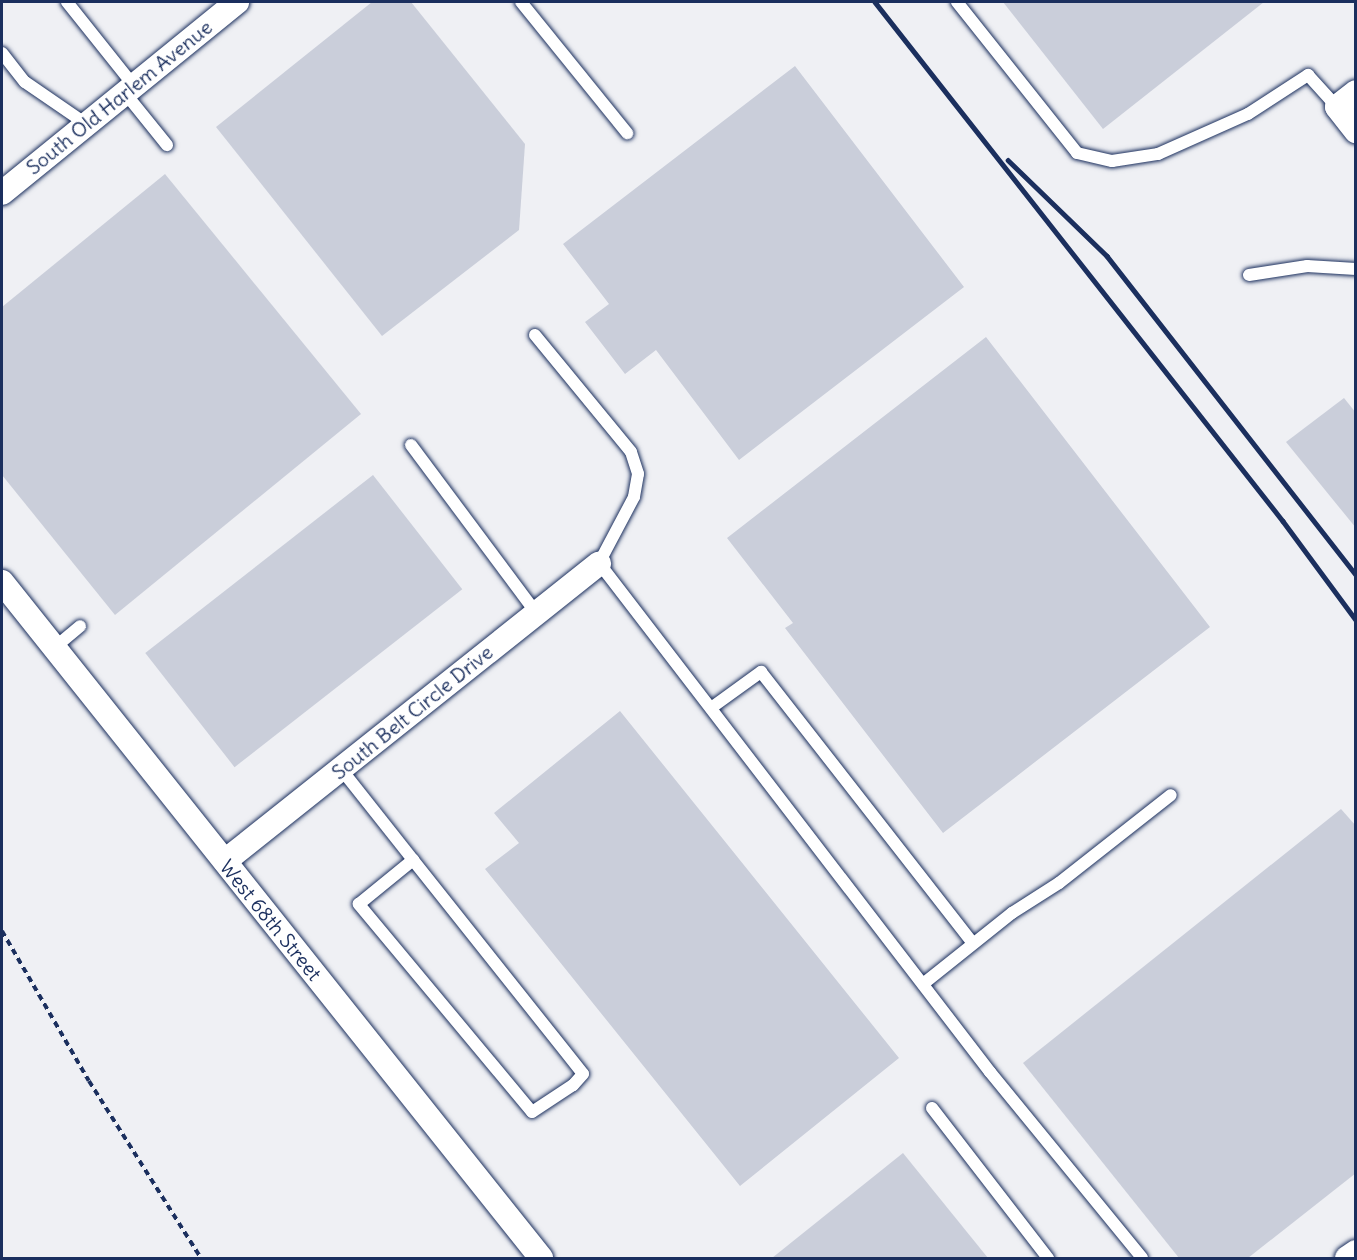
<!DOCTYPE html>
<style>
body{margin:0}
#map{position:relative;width:1357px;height:1260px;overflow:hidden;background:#fff;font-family:Delius,sans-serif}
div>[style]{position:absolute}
.built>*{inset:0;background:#eff0f4;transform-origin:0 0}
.building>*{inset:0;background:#caceda;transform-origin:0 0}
.path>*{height:4px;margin-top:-2px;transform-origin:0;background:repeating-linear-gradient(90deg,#1b2f5e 0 6px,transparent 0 10.5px)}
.roads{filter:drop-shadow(0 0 2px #1b2f5e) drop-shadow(0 0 2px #1b2f5e)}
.lane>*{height:12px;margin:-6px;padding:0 6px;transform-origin:6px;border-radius:6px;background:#fff}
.street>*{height:24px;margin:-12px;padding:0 12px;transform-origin:12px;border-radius:12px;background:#fff}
.rail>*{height:4.5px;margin:-2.25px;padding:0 2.25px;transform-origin:2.25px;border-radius:2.25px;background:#1b2f5e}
span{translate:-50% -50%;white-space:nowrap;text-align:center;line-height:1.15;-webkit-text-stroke:6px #fff;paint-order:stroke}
.street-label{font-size:20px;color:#1b2f5e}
.frame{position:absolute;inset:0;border:3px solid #1b2f5e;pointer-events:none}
</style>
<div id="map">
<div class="built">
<div style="left:2px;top:2px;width:1353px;height:1256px"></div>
</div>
<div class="building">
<div style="clip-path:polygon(372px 2px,411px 2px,525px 144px,519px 230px,382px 336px,216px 127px)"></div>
<div style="clip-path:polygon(1003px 2px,1264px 2px,1103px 129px)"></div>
<div style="clip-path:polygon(795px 66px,964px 287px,739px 460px,656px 350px,625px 374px,585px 322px,609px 304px,563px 244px)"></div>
<div style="clip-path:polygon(165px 174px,361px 414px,115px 615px,2px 475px,2px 307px)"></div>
<div style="clip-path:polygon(986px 337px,1210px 627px,943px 833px,785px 628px,793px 623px,727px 538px)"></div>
<div style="clip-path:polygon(1344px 398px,1356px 413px,1356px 528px,1286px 442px)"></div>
<div style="left:373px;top:475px;width:145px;height:289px;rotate:52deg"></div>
<div style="clip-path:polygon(620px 711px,899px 1058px,740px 1186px,485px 869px,519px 843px,494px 813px)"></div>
<div style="clip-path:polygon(1341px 809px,1356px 826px,1356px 1173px,1248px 1258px,1179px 1258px,1023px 1063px)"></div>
<div style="clip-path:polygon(903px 1153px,988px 1258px,772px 1258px)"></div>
</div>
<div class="path">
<div style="left:2px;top:931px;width:173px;rotate:59.9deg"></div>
<div style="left:89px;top:1081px;width:209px;rotate:57.7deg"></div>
</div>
<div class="roads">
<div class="lane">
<div style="left:67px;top:2px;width:107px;rotate:51.4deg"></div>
<div style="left:521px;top:2px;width:169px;rotate:51deg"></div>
<div style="left:957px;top:2px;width:193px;rotate:51.5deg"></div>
<div style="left:1077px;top:153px;width:36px;rotate:13deg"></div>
<div style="left:1112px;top:161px;width:47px;rotate:-8.7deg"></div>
<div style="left:1158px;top:154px;width:98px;rotate:-24deg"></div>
<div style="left:1248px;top:114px;width:72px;rotate:-33deg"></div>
<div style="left:1308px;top:75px;width:43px;rotate:47.8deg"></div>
<div style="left:2px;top:53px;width:37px;rotate:52deg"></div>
<div style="left:25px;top:82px;width:74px;rotate:34.5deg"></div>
<div style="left:125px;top:93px;width:67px;rotate:51.1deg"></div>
<div style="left:1249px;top:275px;width:59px;rotate:-8.8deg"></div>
<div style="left:1307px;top:266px;width:49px;rotate:3.5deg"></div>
<div style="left:535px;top:335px;width:151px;rotate:50.6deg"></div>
<div style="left:631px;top:452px;width:23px;rotate:72deg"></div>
<div style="left:638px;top:474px;width:23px;rotate:100deg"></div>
<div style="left:634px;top:497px;width:75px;rotate:117.9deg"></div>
<div style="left:599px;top:563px;width:642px;rotate:52.47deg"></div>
<div style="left:990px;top:1072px;width:240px;rotate:50.7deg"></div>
<div style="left:411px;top:445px;width:209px;rotate:53.3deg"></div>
<div style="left:54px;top:648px;width:34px;rotate:-40deg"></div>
<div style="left:711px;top:708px;width:62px;rotate:-35.8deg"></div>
<div style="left:761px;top:672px;width:344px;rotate:52deg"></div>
<div style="left:341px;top:769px;width:116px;rotate:51.6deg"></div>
<div style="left:413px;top:860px;width:273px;rotate:51.5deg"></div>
<div style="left:583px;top:1074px;width:15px;rotate:132deg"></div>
<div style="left:573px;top:1085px;width:49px;rotate:146.6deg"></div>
<div style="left:532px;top:1112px;width:271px;rotate:-129.8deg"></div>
<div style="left:359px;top:904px;width:70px;rotate:-39.2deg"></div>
<div style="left:923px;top:984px;width:114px;rotate:-38.6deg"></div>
<div style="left:1012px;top:913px;width:56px;rotate:-32.6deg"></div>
<div style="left:1059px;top:883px;width:142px;rotate:-38.2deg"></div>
<div style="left:932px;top:1108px;width:190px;rotate:52.3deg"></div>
</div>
<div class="street">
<div style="left:1356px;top:92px;width:24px;rotate:142deg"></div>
<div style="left:1337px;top:107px;width:31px;rotate:52deg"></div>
<div style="left:2px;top:193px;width:303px;rotate:-39.1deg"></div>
<div style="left:2px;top:582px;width:865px;rotate:51.43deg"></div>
<div style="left:225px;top:861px;width:478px;rotate:-38.5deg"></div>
<div style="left:1347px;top:1258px;width:11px;rotate:-34deg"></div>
</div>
</div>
<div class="rail">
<div style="left:875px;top:2px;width:660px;rotate:51.83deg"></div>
<div style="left:1283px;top:521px;width:123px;rotate:53.6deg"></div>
<div style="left:1008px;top:160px;width:138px;rotate:44.1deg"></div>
<div style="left:1107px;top:256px;width:405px;rotate:52deg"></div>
</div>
<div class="street-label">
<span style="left:119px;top:97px;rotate:-39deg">South Old Harlem Avenue</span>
<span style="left:412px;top:712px;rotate:-39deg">South Belt Circle Drive</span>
<span style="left:271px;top:920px;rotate:51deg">West 68th Street</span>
</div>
<div class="frame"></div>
</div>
